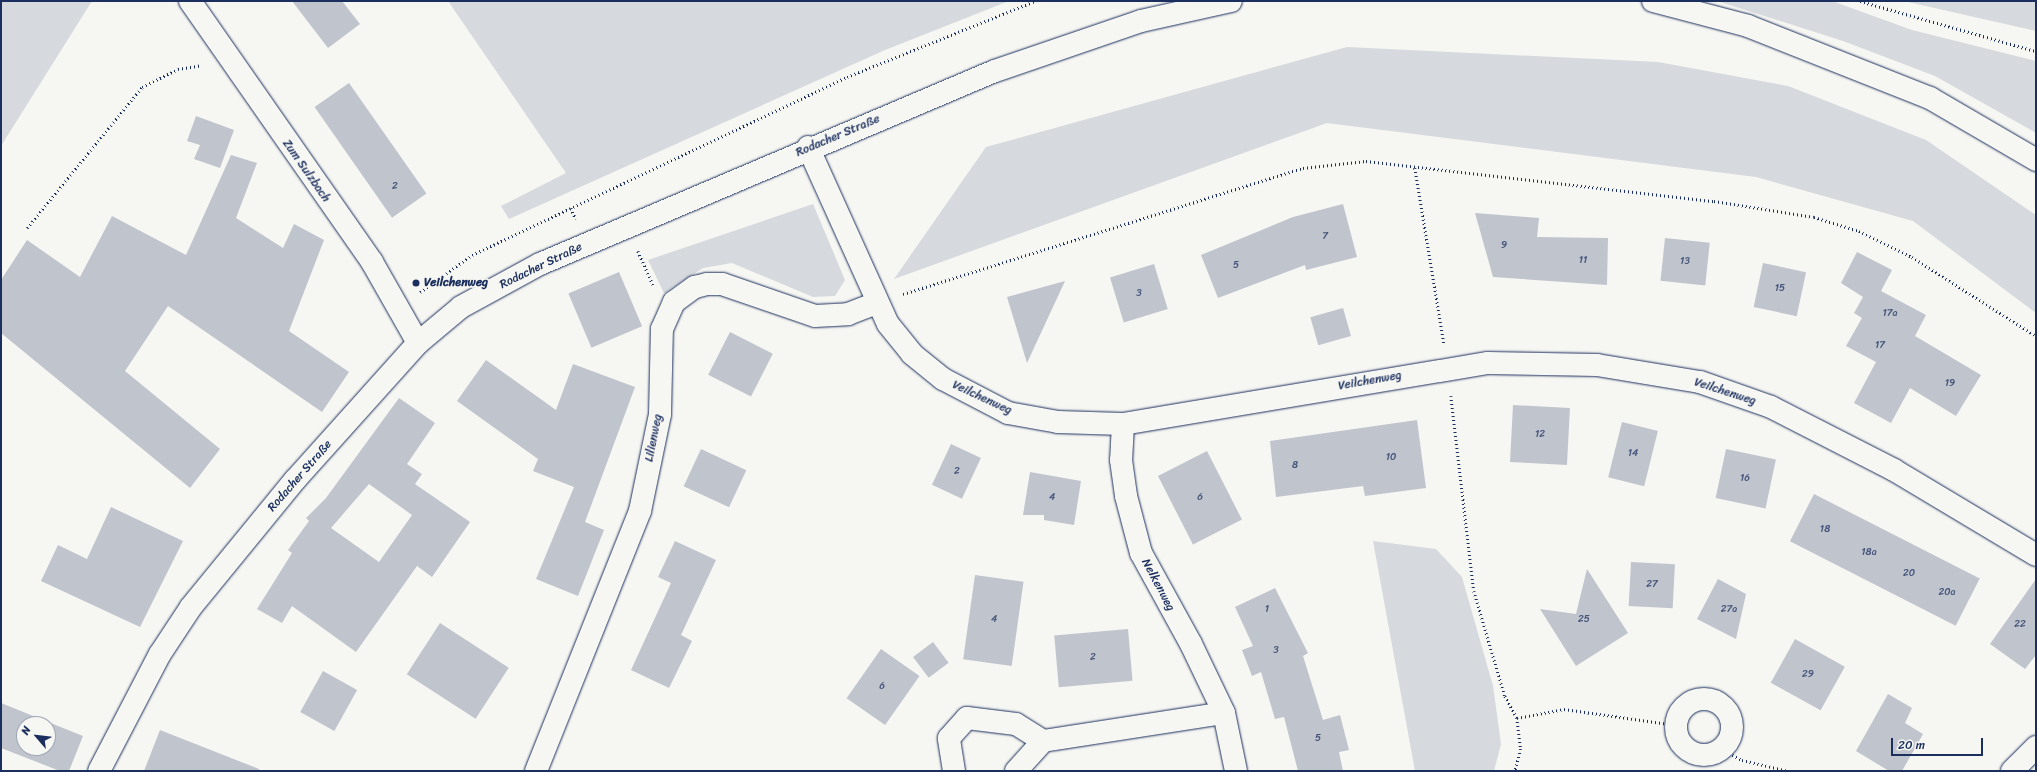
<!DOCTYPE html>
<meta charset="utf-8">
<style>
body{margin:0}
#map{position:relative;width:2037px;height:772px;overflow:hidden;background:#f6f6f2;font-family:Sriracha,sans-serif}
div>[style]{position:absolute}
.green>*{inset:0;background:#d6d9dd}
.building>*{inset:0;background:#c0c4cd;transform-origin:0 0}
.path>*{height:2.5px;margin-top:-1.25px;transform-origin:0;background:repeating-linear-gradient(90deg,#1b2f5e 0 1px,transparent 0 4px)}
.roads{filter:drop-shadow(0 0 1px #1b2f5e) drop-shadow(0 0 1px #1b2f5e)}
.street>*{height:22px;margin:-11px;padding:0 11px;transform-origin:11px;border-radius:11px;background:#f6f6f2}
.street>.ring{margin:-11px;padding:0;box-sizing:content-box;background:none;border:22px solid #f6f6f2;border-radius:50%}
.secondary>*{height:22px;margin:-11px;padding:0 11px;transform-origin:11px;border-radius:11px;background:#f6f6f2}
.dots>*{width:11px;height:11px;translate:-50% -50%;box-sizing:border-box;border:2px solid #f6f6f2;border-radius:50%}
span{translate:-50% -50%;white-space:nowrap;text-align:center;line-height:1.15;-webkit-text-stroke:3.5px #f6f6f2;paint-order:stroke}
.number-label{font-size:10px;color:#44547a}
.number-label span{-webkit-text-stroke-width:0}
.street-label{font-size:12px;color:#1b2f5e}
.poi-label{font-size:12px;color:#1b2f5e;font-weight:700}
.left{translate:0 -50%;text-align:left}
.frame{position:absolute;inset:0;border:2px solid #1b2f5e;pointer-events:none}
.north{position:absolute;left:16px;top:716px;width:40px;height:40px;box-sizing:border-box;background:#f6f6f2;border:1px solid #9ea6b7;border-radius:50%;rotate:298deg;font-size:11px;font-weight:700;line-height:16px;text-align:center;color:#1b2f5e}
.north::after{content:'';display:block;margin:auto;width:14px;height:18px;background:#1b2f5e;clip-path:polygon(50% 0,100% 100%,50% 72%,0 100%)}
.scale{position:absolute;left:1891px;top:738px;width:92px;height:18px;box-sizing:border-box;border:2px solid #1b2f5e;border-top:0;padding-left:5px;font-size:12px;line-height:14px;white-space:nowrap;color:#1b2f5e;-webkit-text-stroke:3px #f6f6f2;paint-order:stroke}
</style>
<div id="map">
<div class="green">
<div style="clip-path:polygon(1px 1px,92px 1px,1px 146px)"></div>
<div style="clip-path:polygon(448px 1px,1009px 1px,885px 50px,509px 219px,501px 206px,566px 173px)"></div>
<div style="clip-path:polygon(1717px 1px,1832px 1px,1912px 30px,2036px 61px,2036px 133px,1935px 76px,1843px 41px)"></div>
<div style="clip-path:polygon(1905px 1px,2036px 1px,2036px 31px,1908px 2px)"></div>
<div style="clip-path:polygon(1347px 47px,1658px 62px,1788px 86px,1926px 140px,2036px 215px,2036px 313px,1913px 221px,1756px 177px,1327px 123px,894px 279px,986px 147px)"></div>
<div style="clip-path:polygon(813px 204px,845px 280px,835px 296px,813px 297px,732px 263px,703px 268px,664px 293px,648px 260px)"></div>
<div style="clip-path:polygon(1373px 541px,1436px 549px,1462px 577px,1493px 686px,1501px 744px,1494px 771px,1415px 771px)"></div>
</div>
<div class="building">
<div style="clip-path:polygon(292px 1px,342px 1px,360px 24px,328px 48px)"></div>
<div style="left:349px;top:83px;width:135px;height:42px;rotate:55deg"></div>
<div style="clip-path:polygon(196px 116px,234px 130px,220px 168px,194px 159px,200px 145px,187px 141px)"></div>
<div style="clip-path:polygon(231px 155px,257px 163px,236px 218px,283px 248px,294px 224px,324px 240px,289px 331px,349px 372px,322px 412px,168px 306px,125px 371px,220px 449px,190px 488px,1px 333px,1px 280px,27px 240px,80px 277px,112px 216px,186px 255px)"></div>
<div style="clip-path:polygon(1343px 204px,1357px 257px,1306px 270px,1305px 265px,1218px 298px,1201px 255px,1293px 217px)"></div>
<div style="clip-path:polygon(1475px 213px,1539px 218px,1537px 237px,1608px 238px,1607px 285px,1493px 277px)"></div>
<div style="left:1665px;top:238px;width:45px;height:43px;rotate:6deg"></div>
<div style="clip-path:polygon(1857px 252px,1892px 270px,1881px 291px,1926px 315px,1915px 336px,1981px 375px,1956px 416px,1910px 388px,1891px 423px,1854px 403px,1876px 362px,1846px 346px,1862px 318px,1854px 313px,1863px 297px,1841px 283px)"></div>
<div style="left:1763px;top:263px;width:44px;height:45px;rotate:12deg"></div>
<div style="left:1154px;top:264px;width:47px;height:46px;rotate:73deg"></div>
<div style="left:619px;top:272px;width:59px;height:55px;rotate:67deg"></div>
<div style="clip-path:polygon(1065px 281px,1027px 363px,1007px 297px)"></div>
<div style="left:1343px;top:308px;width:29px;height:34px;rotate:74deg"></div>
<div style="left:730px;top:332px;width:48px;height:48px;rotate:27deg"></div>
<div style="clip-path:polygon(486px 360px,556px 410px,573px 364px,635px 387px,585px 522px,604px 530px,578px 596px,536px 579px,574px 487px,533px 471px,538px 459px,457px 401px)"></div>
<div style="clip-path:polygon(evenodd,399px 398px,435px 423px,407px 464px,422px 474px,415px 484px,470px 522px,432px 577px,417px 566px,356px 652px,292px 606px,282px 623px,257px 609px,292px 553px,288px 550px,309px 521px,306px 518px,326px 498px,399px 398px,369px 484px,412px 515px,379px 562px,331px 528px,369px 484px)"></div>
<div style="left:1513px;top:405px;width:57px;height:57px;rotate:3deg"></div>
<div style="clip-path:polygon(1417px 420px,1426px 488px,1365px 496px,1363px 486px,1276px 497px,1270px 441px)"></div>
<div style="left:1622px;top:422px;width:37px;height:57px;rotate:14deg"></div>
<div style="left:951px;top:444px;width:33px;height:45px;rotate:25deg"></div>
<div style="left:701px;top:449px;width:50px;height:41px;rotate:25deg"></div>
<div style="left:1726px;top:449px;width:51px;height:50px;rotate:12deg"></div>
<div style="left:1207px;top:451px;width:77px;height:55px;rotate:63deg"></div>
<div style="clip-path:polygon(1030px 472px,1081px 481px,1074px 525px,1044px 520px,1044px 515px,1023px 515px)"></div>
<div style="left:1814px;top:494px;width:186px;height:53px;rotate:27deg"></div>
<div style="clip-path:polygon(111px 507px,183px 541px,140px 627px,41px 581px,58px 545px,87px 559px)"></div>
<div style="clip-path:polygon(675px 541px,716px 560px,681px 635px,692px 641px,669px 688px,631px 670px,671px 583px,658px 577px)"></div>
<div style="left:1631px;top:562px;width:44px;height:44px;rotate:3deg"></div>
<div style="clip-path:polygon(1587px 569px,1628px 633px,1576px 666px,1540px 609px,1576px 614px)"></div>
<div style="left:975px;top:575px;width:49px;height:85px;rotate:8deg"></div>
<div style="clip-path:polygon(1718px 579px,1746px 594px,1736px 639px,1697px 619px)"></div>
<div style="clip-path:polygon(2036px 579px,2036px 655px,2025px 669px,1990px 644px)"></div>
<div style="clip-path:polygon(1275px 588px,1308px 653px,1303px 656px,1323px 720px,1340px 715px,1349px 750px,1339px 752px,1343px 771px,1298px 771px,1284px 717px,1275px 719px,1261px 672px,1252px 676px,1242px 650px,1253px 646px,1235px 607px)"></div>
<div style="left:440px;top:623px;width:82px;height:61px;rotate:33deg"></div>
<div style="left:1128px;top:629px;width:52px;height:74px;rotate:85deg"></div>
<div style="left:1795px;top:639px;width:57px;height:50px;rotate:29deg"></div>
<div style="left:933px;top:642px;width:26px;height:25px;rotate:53deg"></div>
<div style="left:881px;top:649px;width:47px;height:60px;rotate:35deg"></div>
<div style="left:323px;top:671px;width:39px;height:47px;rotate:29deg"></div>
<div style="clip-path:polygon(1888px 694px,1912px 708px,1905px 723px,1923px 734px,1902px 771px,1889px 771px,1856px 751px)"></div>
<div style="clip-path:polygon(evenodd,1px 703px,83px 736px,69px 771px,60px 771px,1px 748px,1px 703px,24px 724px,48px 724px,48px 748px,24px 748px,24px 724px)"></div>
<div style="clip-path:polygon(160px 730px,259px 769px,259px 771px,144px 771px)"></div>
</div>
<div class="path">
<div style="left:1860px;top:1px;width:183px;rotate:15.9deg"></div>
<div style="left:1415px;top:168px;width:177px;rotate:80.6deg"></div>
<div style="left:571px;top:208px;width:12px;rotate:66deg"></div>
<div style="left:27px;top:228px;width:182px;rotate:-50.8deg"></div>
<div style="left:142px;top:87px;width:40px;rotate:-26.6deg"></div>
<div style="left:178px;top:69px;width:24px;rotate:-9deg"></div>
<div style="left:638px;top:251px;width:37px;rotate:66deg"></div>
<div style="left:420px;top:292px;width:64px;rotate:-35.4deg"></div>
<div style="left:472px;top:255px;width:415px;rotate:-25.4deg"></div>
<div style="left:847px;top:77px;width:203px;rotate:-22deg"></div>
<div style="left:903px;top:294px;width:419px;rotate:-17.5deg"></div>
<div style="left:1303px;top:168px;width:63px;rotate:-6.3deg"></div>
<div style="left:1366px;top:161px;width:350px;rotate:6.6deg"></div>
<div style="left:1714px;top:201px;width:101px;rotate:9.1deg"></div>
<div style="left:1814px;top:217px;width:47px;rotate:17.3deg"></div>
<div style="left:1859px;top:231px;width:59px;rotate:26.1deg"></div>
<div style="left:1912px;top:257px;width:147px;rotate:32.5deg"></div>
<div style="left:1451px;top:396px;width:196px;rotate:83.3deg"></div>
<div style="left:1474px;top:591px;width:109px;rotate:73.6deg"></div>
<div style="left:1505px;top:696px;width:25px;rotate:61deg"></div>
<div style="left:1517px;top:718px;width:31px;rotate:83deg"></div>
<div style="left:1521px;top:749px;width:23px;rotate:105deg"></div>
<div style="left:1517px;top:718px;width:48px;rotate:-10.8deg"></div>
<div style="left:1564px;top:709px;width:113px;rotate:8.1deg"></div>
<div style="left:1722px;top:749px;width:23px;rotate:29deg"></div>
<div style="left:1742px;top:760px;width:47px;rotate:13.4deg"></div>
</div>
<div class="roads">
<div class="street">
<div style="left:190px;top:1px;width:318px;rotate:55.1deg"></div>
<div style="left:372px;top:262px;width:93px;rotate:60.4deg"></div>
<div style="left:808px;top:147px;width:194px;rotate:65.7deg"></div>
<div style="left:888px;top:324px;width:38px;rotate:51deg"></div>
<div style="left:912px;top:354px;width:40px;rotate:39deg"></div>
<div style="left:943px;top:379px;width:73px;rotate:27.6deg"></div>
<div style="left:1008px;top:413px;width:51px;rotate:10.2deg"></div>
<div style="left:1058px;top:422px;width:65px;rotate:1.8deg"></div>
<div style="left:1123px;top:424px;width:370px;rotate:-9.5deg"></div>
<div style="left:1488px;top:363px;width:109px;rotate:1.1deg"></div>
<div style="left:1597px;top:365px;width:104px;rotate:9.4deg"></div>
<div style="left:1700px;top:382px;width:75px;rotate:19.4deg"></div>
<div style="left:1771px;top:407px;width:138px;rotate:27.1deg"></div>
<div style="left:1894px;top:470px;width:165px;rotate:30.9deg"></div>
<div style="left:1123px;top:424px;width:36px;rotate:93deg"></div>
<div style="left:1121px;top:460px;width:36px;rotate:82deg"></div>
<div style="left:1126px;top:496px;width:59px;rotate:75.3deg"></div>
<div style="left:1141px;top:553px;width:104px;rotate:61.2deg"></div>
<div style="left:1191px;top:644px;width:76px;rotate:64.4deg"></div>
<div style="left:1224px;top:713px;width:59px;rotate:78.3deg"></div>
<div class="ring" style="left:1676px;top:699px;width:34px;height:34px"></div>
<div style="left:536px;top:771px;width:280px;rotate:-68.2deg"></div>
<div style="left:640px;top:511px;width:99px;rotate:-78.3deg"></div>
<div style="left:660px;top:414px;width:85px;rotate:-88.7deg"></div>
<div style="left:662px;top:329px;width:30px;rotate:-66deg"></div>
<div style="left:674px;top:302px;width:26px;rotate:-36deg"></div>
<div style="left:695px;top:287px;width:12px;rotate:-14deg"></div>
<div style="left:707px;top:284px;width:15px"></div>
<div style="left:722px;top:284px;width:98px;rotate:19deg"></div>
<div style="left:815px;top:316px;width:33px;rotate:-3deg"></div>
<div style="left:848px;top:314px;width:30px;rotate:-21deg"></div>
<div style="left:954px;top:771px;width:33px;rotate:-99deg"></div>
<div style="left:949px;top:738px;width:27px;rotate:-48deg"></div>
<div style="left:967px;top:718px;width:49px;rotate:7deg"></div>
<div style="left:1016px;top:724px;width:32px;rotate:32deg"></div>
<div style="left:1016px;top:771px;width:40px;rotate:-48deg"></div>
<div style="left:1043px;top:741px;width:183px;rotate:-8.8deg"></div>
<div style="left:2012px;top:771px;width:34px;rotate:-45deg"></div>
</div>
<div class="secondary">
<div style="left:1653px;top:1px;width:98px;rotate:14.7deg"></div>
<div style="left:1748px;top:26px;width:196px;rotate:21.6deg"></div>
<div style="left:1930px;top:98px;width:123px;rotate:30.3deg"></div>
<div style="left:99px;top:771px;width:132px;rotate:-62.5deg"></div>
<div style="left:160px;top:654px;width:56px;rotate:-56.6deg"></div>
<div style="left:191px;top:607px;width:164px;rotate:-50.7deg"></div>
<div style="left:295px;top:480px;width:184px;rotate:-48.1deg"></div>
<div style="left:418px;top:343px;width:56px;rotate:-39.9deg"></div>
<div style="left:461px;top:307px;width:90px;rotate:-28.6deg"></div>
<div style="left:540px;top:264px;width:494px;rotate:-23deg"></div>
<div style="left:995px;top:71px;width:154px;rotate:-18.9deg"></div>
<div style="left:1141px;top:21px;width:92px;rotate:-12.5deg"></div>
</div>
</div>
<div class="dots">
<div style="left:416px;top:283px;background:#1b2f5e"></div>
</div>
<div class="number-label">
<span style="left:395px;top:187px">2</span>
<span style="left:1325px;top:237px">7</span>
<span style="left:1504px;top:246px">9</span>
<span style="left:1583px;top:261px">11</span>
<span style="left:1685px;top:262px">13</span>
<span style="left:1236px;top:266px">5</span>
<span style="left:1780px;top:289px">15</span>
<span style="left:1139px;top:294px">3</span>
<span style="left:1890px;top:314px">17a</span>
<span style="left:1880px;top:346px">17</span>
<span style="left:1950px;top:384px">19</span>
<span style="left:1540px;top:435px">12</span>
<span style="left:1633px;top:454px">14</span>
<span style="left:1391px;top:458px">10</span>
<span style="left:1295px;top:466px">8</span>
<span style="left:957px;top:472px">2</span>
<span style="left:1745px;top:479px">16</span>
<span style="left:1052px;top:498px">4</span>
<span style="left:1200px;top:498px">6</span>
<span style="left:1825px;top:530px">18</span>
<span style="left:1869px;top:553px">18a</span>
<span style="left:1909px;top:574px">20</span>
<span style="left:1652px;top:585px">27</span>
<span style="left:1947px;top:593px">20a</span>
<span style="left:1267px;top:610px">1</span>
<span style="left:1729px;top:610px">27a</span>
<span style="left:994px;top:620px">4</span>
<span style="left:1584px;top:620px">25</span>
<span style="left:2020px;top:625px">22</span>
<span style="left:1276px;top:651px">3</span>
<span style="left:1093px;top:658px">2</span>
<span style="left:1808px;top:675px">29</span>
<span style="left:882px;top:687px">6</span>
<span style="left:1318px;top:739px">5</span>
</div>
<div class="street-label">
<span style="left:838px;top:136px;rotate:-23deg">Rodacher Straße</span>
<span style="left:306px;top:171px;rotate:55deg">Zum Sulzbach</span>
<span style="left:541px;top:266px;rotate:-26deg">Rodacher Straße</span>
<span style="left:1370px;top:381px;rotate:-10deg">Veilchenweg</span>
<span style="left:1725px;top:392px;rotate:18deg">Veilchenweg</span>
<span style="left:982px;top:398px;rotate:25deg">Veilchenweg</span>
<span style="left:654px;top:438px;rotate:-79deg">Lilienweg</span>
<span style="left:300px;top:476px;rotate:-49deg">Rodacher Straße</span>
<span style="left:1158px;top:585px;rotate:62deg">Nelkenweg</span>
</div>
<div class="poi-label">
<span class="left" style="left:424px;top:283px">Veilchenweg</span>
</div>
<div class="frame"></div>
<div class="north">N</div>
<div class="scale">20 m</div>
</div>
